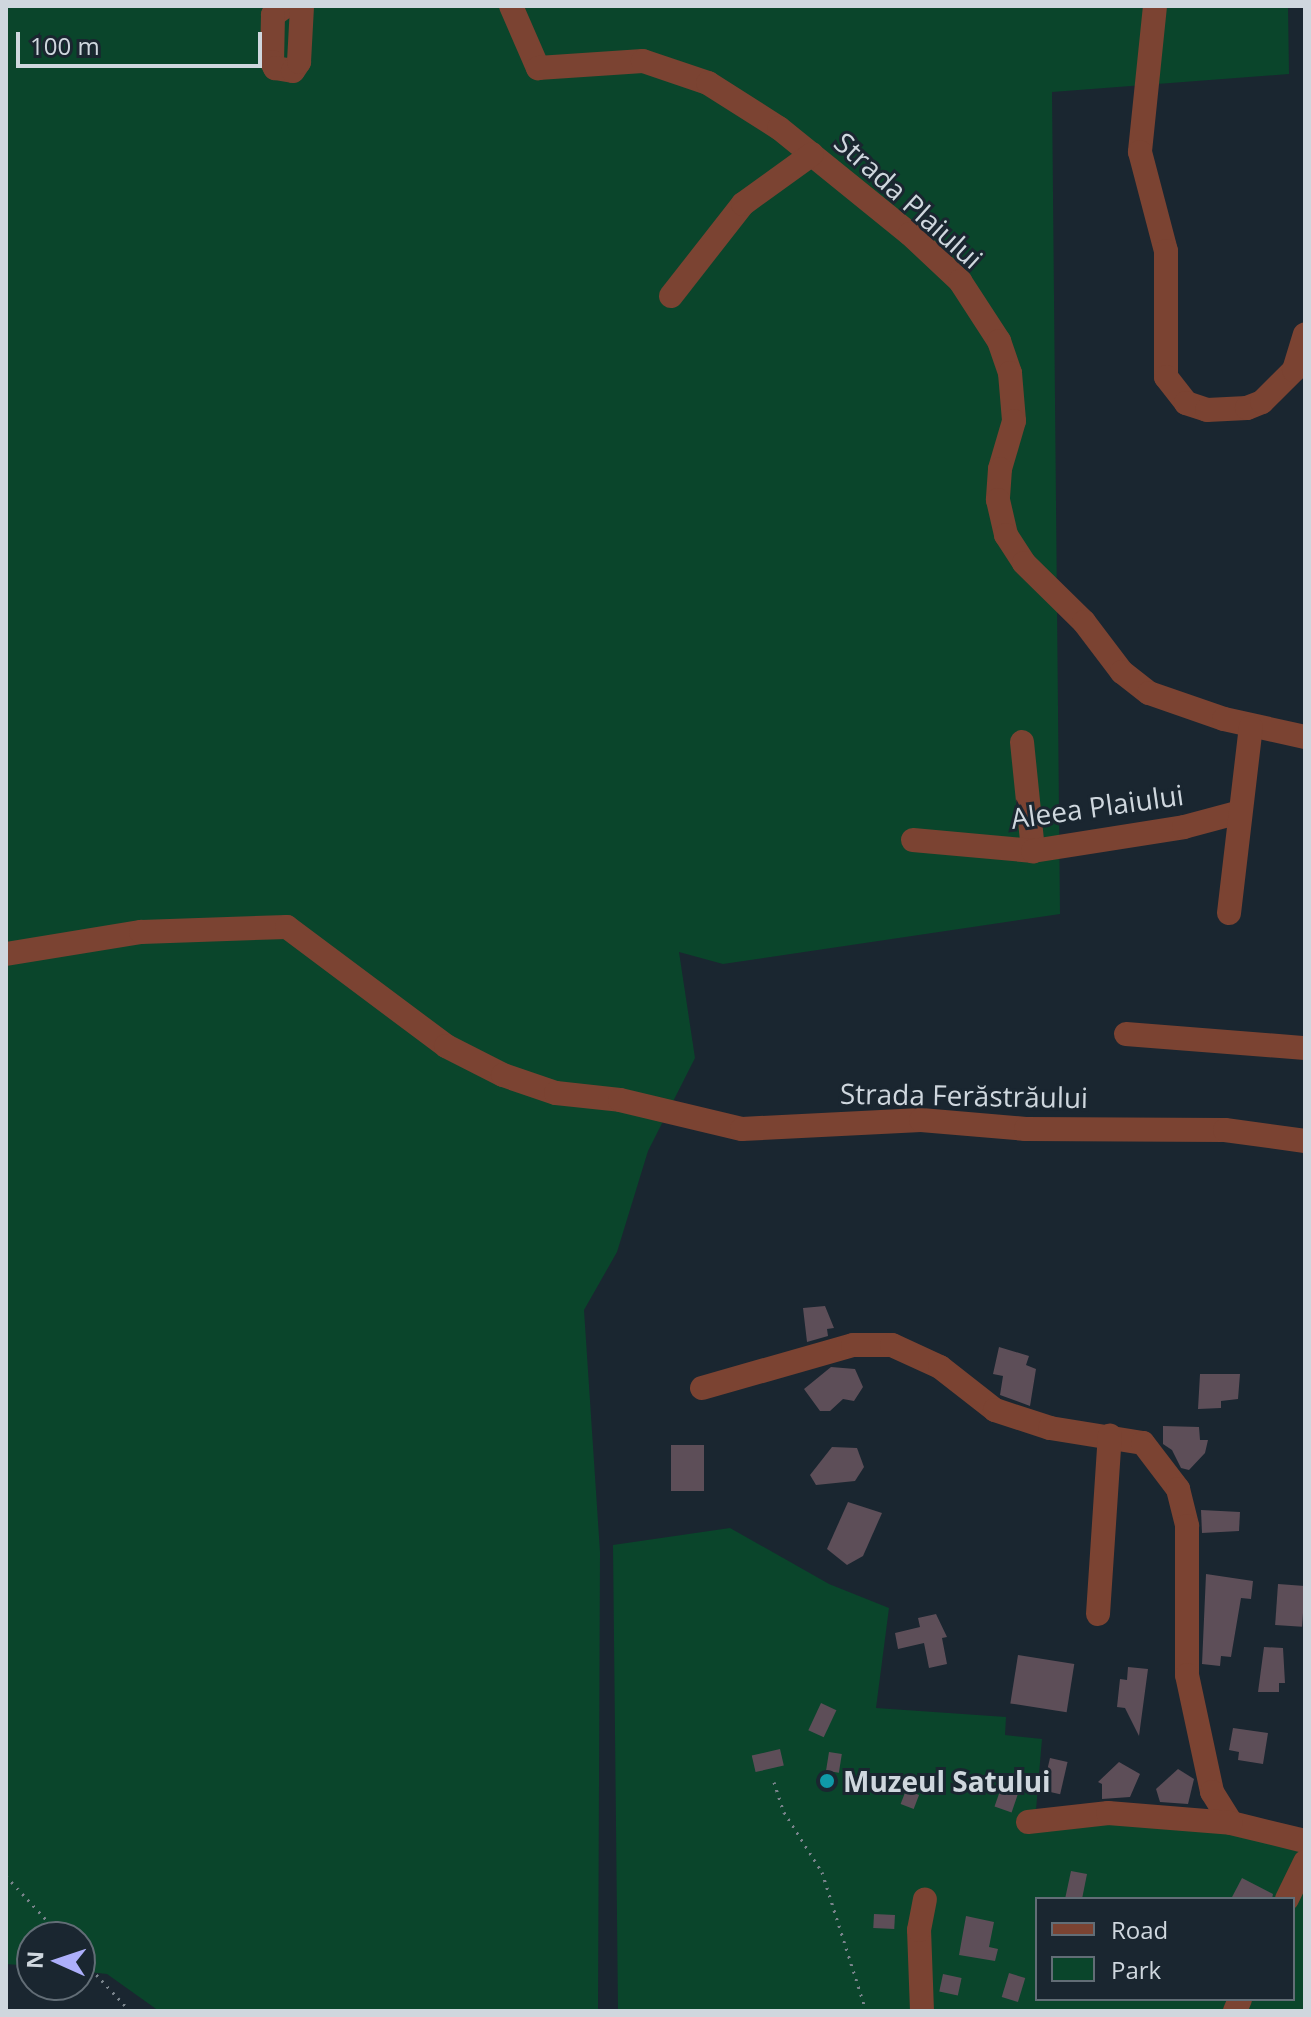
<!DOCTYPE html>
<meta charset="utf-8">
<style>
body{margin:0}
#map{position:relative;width:1311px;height:2017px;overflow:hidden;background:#1a2630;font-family:"Open Sans",sans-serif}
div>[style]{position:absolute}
.green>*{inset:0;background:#0a452b}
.building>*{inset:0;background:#5d4e58;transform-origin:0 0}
.path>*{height:3px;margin-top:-1.5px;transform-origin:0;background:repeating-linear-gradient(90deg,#7a848c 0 2px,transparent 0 8px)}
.minor>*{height:24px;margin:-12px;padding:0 12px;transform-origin:12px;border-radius:12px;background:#7b4332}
.dots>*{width:22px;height:22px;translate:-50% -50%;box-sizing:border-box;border:4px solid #1a2630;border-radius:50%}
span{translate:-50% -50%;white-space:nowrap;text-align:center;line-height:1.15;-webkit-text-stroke:6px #1a2630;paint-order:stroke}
.street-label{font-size:28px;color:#cfd7de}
.poi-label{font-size:28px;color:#cfd7de;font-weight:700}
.left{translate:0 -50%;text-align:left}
.frame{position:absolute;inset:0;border:8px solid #cfd7de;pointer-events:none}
.legend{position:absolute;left:1035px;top:1897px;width:260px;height:104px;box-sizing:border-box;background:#1a2630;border:2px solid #626d76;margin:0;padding:10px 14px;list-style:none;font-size:24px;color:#cfd7de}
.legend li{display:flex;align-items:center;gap:16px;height:40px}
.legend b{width:40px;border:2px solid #626d76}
.north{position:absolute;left:16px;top:1921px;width:80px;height:80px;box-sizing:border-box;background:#1a2630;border:2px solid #626d76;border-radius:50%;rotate:273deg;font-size:22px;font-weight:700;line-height:32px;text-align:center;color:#cfd7de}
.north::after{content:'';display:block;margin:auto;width:28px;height:36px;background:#adaffb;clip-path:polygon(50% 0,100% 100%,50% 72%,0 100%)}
.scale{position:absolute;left:16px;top:32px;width:246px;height:36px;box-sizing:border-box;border:4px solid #cfd7de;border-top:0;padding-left:10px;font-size:24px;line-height:28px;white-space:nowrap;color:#cfd7de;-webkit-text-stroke:6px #1a2630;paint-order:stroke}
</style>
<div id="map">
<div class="green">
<div style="clip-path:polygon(6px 6px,1288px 6px,1289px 74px,1052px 92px,1060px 914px,723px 964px,679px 952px,695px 1058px,648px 1151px,617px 1252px,584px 1310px,600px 1552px,598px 2011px,159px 2011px,107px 1974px,80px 1971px,80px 1937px,32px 1937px,32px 1966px,6px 1964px)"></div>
<div style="clip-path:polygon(evenodd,730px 1528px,829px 1584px,889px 1608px,876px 1708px,1006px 1717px,1005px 1735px,1042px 1739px,1035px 1822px,1228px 1827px,1305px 1848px,1305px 2011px,618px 2011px,613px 1545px,730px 1528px,1037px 1899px,1293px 1899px,1293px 1999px,1037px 1999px,1037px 1899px)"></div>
</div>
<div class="building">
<div style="clip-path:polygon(825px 1306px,834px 1328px,827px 1329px,828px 1336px,807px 1342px,803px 1308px)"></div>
<div style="clip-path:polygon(999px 1347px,1029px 1356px,1026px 1365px,1036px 1369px,1030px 1406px,1000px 1395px,1003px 1376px,993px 1374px)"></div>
<div style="clip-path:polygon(831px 1367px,855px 1369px,863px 1387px,854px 1401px,843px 1399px,830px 1411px,820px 1411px,804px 1389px)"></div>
<div style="clip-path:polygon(1200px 1374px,1240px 1374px,1238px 1399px,1221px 1401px,1221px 1408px,1198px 1409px)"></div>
<div style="clip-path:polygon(1163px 1426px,1199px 1427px,1200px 1440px,1208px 1440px,1205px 1453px,1189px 1470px,1181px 1468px,1172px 1450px,1163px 1444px)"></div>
<div style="left:704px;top:1445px;width:46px;height:33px;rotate:90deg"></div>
<div style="clip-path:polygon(832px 1447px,857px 1448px,864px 1467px,855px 1481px,816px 1485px,810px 1475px)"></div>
<div style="clip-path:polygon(848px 1502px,882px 1513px,863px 1556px,847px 1565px,827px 1549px)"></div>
<div style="clip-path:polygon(1201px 1510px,1240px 1512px,1239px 1531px,1202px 1533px)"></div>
<div style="clip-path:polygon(1206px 1574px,1253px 1581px,1251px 1599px,1241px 1598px,1231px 1657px,1221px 1656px,1220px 1666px,1202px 1664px)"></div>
<div style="left:1278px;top:1584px;width:27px;height:41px;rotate:4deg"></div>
<div style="clip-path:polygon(936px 1614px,947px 1637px,942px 1638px,947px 1664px,929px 1668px,924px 1643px,898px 1649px,895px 1633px,920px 1627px,918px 1618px)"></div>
<div style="clip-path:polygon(1264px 1647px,1283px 1648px,1285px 1683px,1279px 1683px,1279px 1692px,1258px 1692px)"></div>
<div style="left:1018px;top:1655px;width:57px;height:49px;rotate:9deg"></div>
<div style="clip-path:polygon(1128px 1667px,1148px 1669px,1139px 1736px,1125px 1708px,1117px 1707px,1120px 1679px,1127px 1680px)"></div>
<div style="left:821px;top:1703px;width:17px;height:30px;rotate:25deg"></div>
<div style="clip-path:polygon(1233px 1728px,1268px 1733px,1263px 1764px,1238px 1760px,1239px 1752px,1229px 1750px)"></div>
<div style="left:780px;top:1749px;width:17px;height:29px;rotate:77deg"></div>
<div style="left:829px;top:1752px;width:13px;height:19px;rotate:9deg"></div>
<div style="left:1050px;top:1758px;width:18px;height:33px;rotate:13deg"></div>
<div style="clip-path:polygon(1119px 1762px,1140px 1774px,1130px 1797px,1102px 1799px,1102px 1784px,1098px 1782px)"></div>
<div style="clip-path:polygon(1178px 1769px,1194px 1779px,1188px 1804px,1160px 1802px,1156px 1789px)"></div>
<div style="left:1003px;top:1782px;width:18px;height:26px;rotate:19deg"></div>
<div style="left:906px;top:1790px;width:14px;height:15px;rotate:21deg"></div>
<div style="clip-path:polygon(1071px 1871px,1087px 1874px,1082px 1899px,1065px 1899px)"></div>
<div style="clip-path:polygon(1242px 1878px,1273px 1894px,1272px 1899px,1231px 1899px)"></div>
<div style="left:874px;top:1914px;width:21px;height:14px;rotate:3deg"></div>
<div style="clip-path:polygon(966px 1916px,994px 1922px,989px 1947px,998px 1949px,995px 1961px,959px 1955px)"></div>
<div style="left:1009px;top:1973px;width:17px;height:25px;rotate:17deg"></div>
<div style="left:943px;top:1974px;width:19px;height:18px;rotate:12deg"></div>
</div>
<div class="path">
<div style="left:774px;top:1782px;width:32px;rotate:72deg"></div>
<div style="left:784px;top:1812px;width:71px;rotate:57.7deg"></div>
<div style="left:822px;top:1872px;width:146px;rotate:72.4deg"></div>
<div style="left:6px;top:1876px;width:83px;rotate:47.4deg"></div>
<div style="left:80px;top:1957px;width:74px;rotate:47.2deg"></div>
</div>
<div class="minor">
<div style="left:286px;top:6px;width:16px;rotate:145deg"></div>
<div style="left:273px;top:15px;width:47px;rotate:91.2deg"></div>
<div style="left:272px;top:62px;width:7px;rotate:63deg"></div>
<div style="left:275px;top:68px;width:18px;rotate:9deg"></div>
<div style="left:293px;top:71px;width:11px;rotate:-56deg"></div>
<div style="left:299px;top:62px;width:56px;rotate:-86.9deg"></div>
<div style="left:511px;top:6px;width:68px;rotate:66.5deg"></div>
<div style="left:538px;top:68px;width:105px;rotate:-3.8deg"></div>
<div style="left:643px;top:61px;width:69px;rotate:18.7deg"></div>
<div style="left:708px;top:83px;width:84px;rotate:32.4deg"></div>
<div style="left:779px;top:128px;width:169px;rotate:39deg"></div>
<div style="left:910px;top:234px;width:69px;rotate:43.2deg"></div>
<div style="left:960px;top:281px;width:72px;rotate:57deg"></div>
<div style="left:999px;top:341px;width:34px;rotate:71deg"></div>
<div style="left:1010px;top:373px;width:48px;rotate:85.2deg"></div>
<div style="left:1014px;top:421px;width:50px;rotate:106.3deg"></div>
<div style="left:1000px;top:469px;width:31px;rotate:94deg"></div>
<div style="left:998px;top:500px;width:36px;rotate:77deg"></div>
<div style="left:1006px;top:535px;width:33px;rotate:57deg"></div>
<div style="left:1024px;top:563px;width:84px;rotate:44.5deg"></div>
<div style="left:1084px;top:622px;width:63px;rotate:52.8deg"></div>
<div style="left:1122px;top:672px;width:34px;rotate:38deg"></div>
<div style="left:1149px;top:693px;width:79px;rotate:19.1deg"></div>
<div style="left:1224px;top:719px;width:83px;rotate:12.5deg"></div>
<div style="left:1155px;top:6px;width:147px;rotate:95.9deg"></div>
<div style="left:1140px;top:152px;width:102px;rotate:75.3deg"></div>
<div style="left:1166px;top:251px;width:126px;rotate:90deg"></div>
<div style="left:1166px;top:377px;width:33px;rotate:52deg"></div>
<div style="left:1186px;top:403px;width:22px;rotate:18deg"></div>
<div style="left:1207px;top:410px;width:40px;rotate:-2.9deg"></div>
<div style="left:1247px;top:408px;width:16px;rotate:-22deg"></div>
<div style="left:1262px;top:402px;width:45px;rotate:-45deg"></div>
<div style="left:1294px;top:370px;width:37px;rotate:-73deg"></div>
<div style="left:671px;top:296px;width:117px;rotate:-52deg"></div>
<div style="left:743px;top:204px;width:85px;rotate:-35.9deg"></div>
<div style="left:1022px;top:742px;width:110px;rotate:84.2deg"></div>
<div style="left:913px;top:840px;width:121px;rotate:5.2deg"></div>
<div style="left:1033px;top:851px;width:153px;rotate:-9deg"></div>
<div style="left:1184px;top:827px;width:58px;rotate:-15deg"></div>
<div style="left:1229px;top:913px;width:187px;rotate:-83.3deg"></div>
<div style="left:6px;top:954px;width:137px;rotate:-9.3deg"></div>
<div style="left:141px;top:932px;width:146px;rotate:-2deg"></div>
<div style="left:287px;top:927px;width:199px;rotate:36.8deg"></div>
<div style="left:446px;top:1046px;width:64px;rotate:27deg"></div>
<div style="left:503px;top:1075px;width:56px;rotate:18.8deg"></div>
<div style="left:556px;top:1093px;width:64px;rotate:6.2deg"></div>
<div style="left:620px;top:1100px;width:125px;rotate:13.4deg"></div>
<div style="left:742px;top:1129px;width:179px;rotate:-2.9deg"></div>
<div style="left:921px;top:1120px;width:105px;rotate:4.9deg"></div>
<div style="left:1026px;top:1129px;width:199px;rotate:0.3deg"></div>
<div style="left:1225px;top:1130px;width:81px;rotate:7.8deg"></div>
<div style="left:1126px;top:1034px;width:180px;rotate:4.5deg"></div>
<div style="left:702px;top:1388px;width:157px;rotate:-15.9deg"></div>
<div style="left:853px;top:1345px;width:39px"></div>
<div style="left:892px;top:1345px;width:53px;rotate:24.6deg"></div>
<div style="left:940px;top:1367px;width:70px;rotate:38deg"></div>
<div style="left:995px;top:1410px;width:58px;rotate:18.1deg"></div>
<div style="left:1050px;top:1428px;width:94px;rotate:9.2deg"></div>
<div style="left:1143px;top:1443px;width:58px;rotate:52.7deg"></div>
<div style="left:1178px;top:1489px;width:38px;rotate:76deg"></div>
<div style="left:1187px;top:1526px;width:149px;rotate:90deg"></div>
<div style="left:1187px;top:1675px;width:120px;rotate:77.9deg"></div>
<div style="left:1212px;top:1792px;width:36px;rotate:58deg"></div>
<div style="left:1231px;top:1823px;width:76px;rotate:13.7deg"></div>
<div style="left:1098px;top:1614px;width:179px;rotate:-86.2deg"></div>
<div style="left:1028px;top:1822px;width:81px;rotate:-6.4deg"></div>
<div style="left:1108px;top:1813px;width:123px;rotate:4.6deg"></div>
<div style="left:1287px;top:1899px;width:41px;rotate:-64.1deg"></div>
<div style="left:922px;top:2011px;width:81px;rotate:-92.1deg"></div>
<div style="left:919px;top:1930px;width:31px;rotate:-79deg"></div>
<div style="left:1235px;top:2011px;width:13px;rotate:-67deg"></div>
</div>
<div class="dots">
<div style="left:827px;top:1781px;background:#0f9aa8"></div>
</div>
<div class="street-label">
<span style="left:909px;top:200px;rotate:42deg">Strada Plaiului</span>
<span style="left:1097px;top:806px;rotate:-8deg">Aleea Plaiului</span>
<span style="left:964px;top:1095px;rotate:1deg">Strada Ferăstrăului</span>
</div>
<div class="poi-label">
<span class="left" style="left:843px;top:1781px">Muzeul Satului</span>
</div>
<div class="frame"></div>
<ul class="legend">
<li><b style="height:10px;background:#7b4332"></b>Road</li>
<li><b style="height:22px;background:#0a452b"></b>Park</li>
</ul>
<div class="north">N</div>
<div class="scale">100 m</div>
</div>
